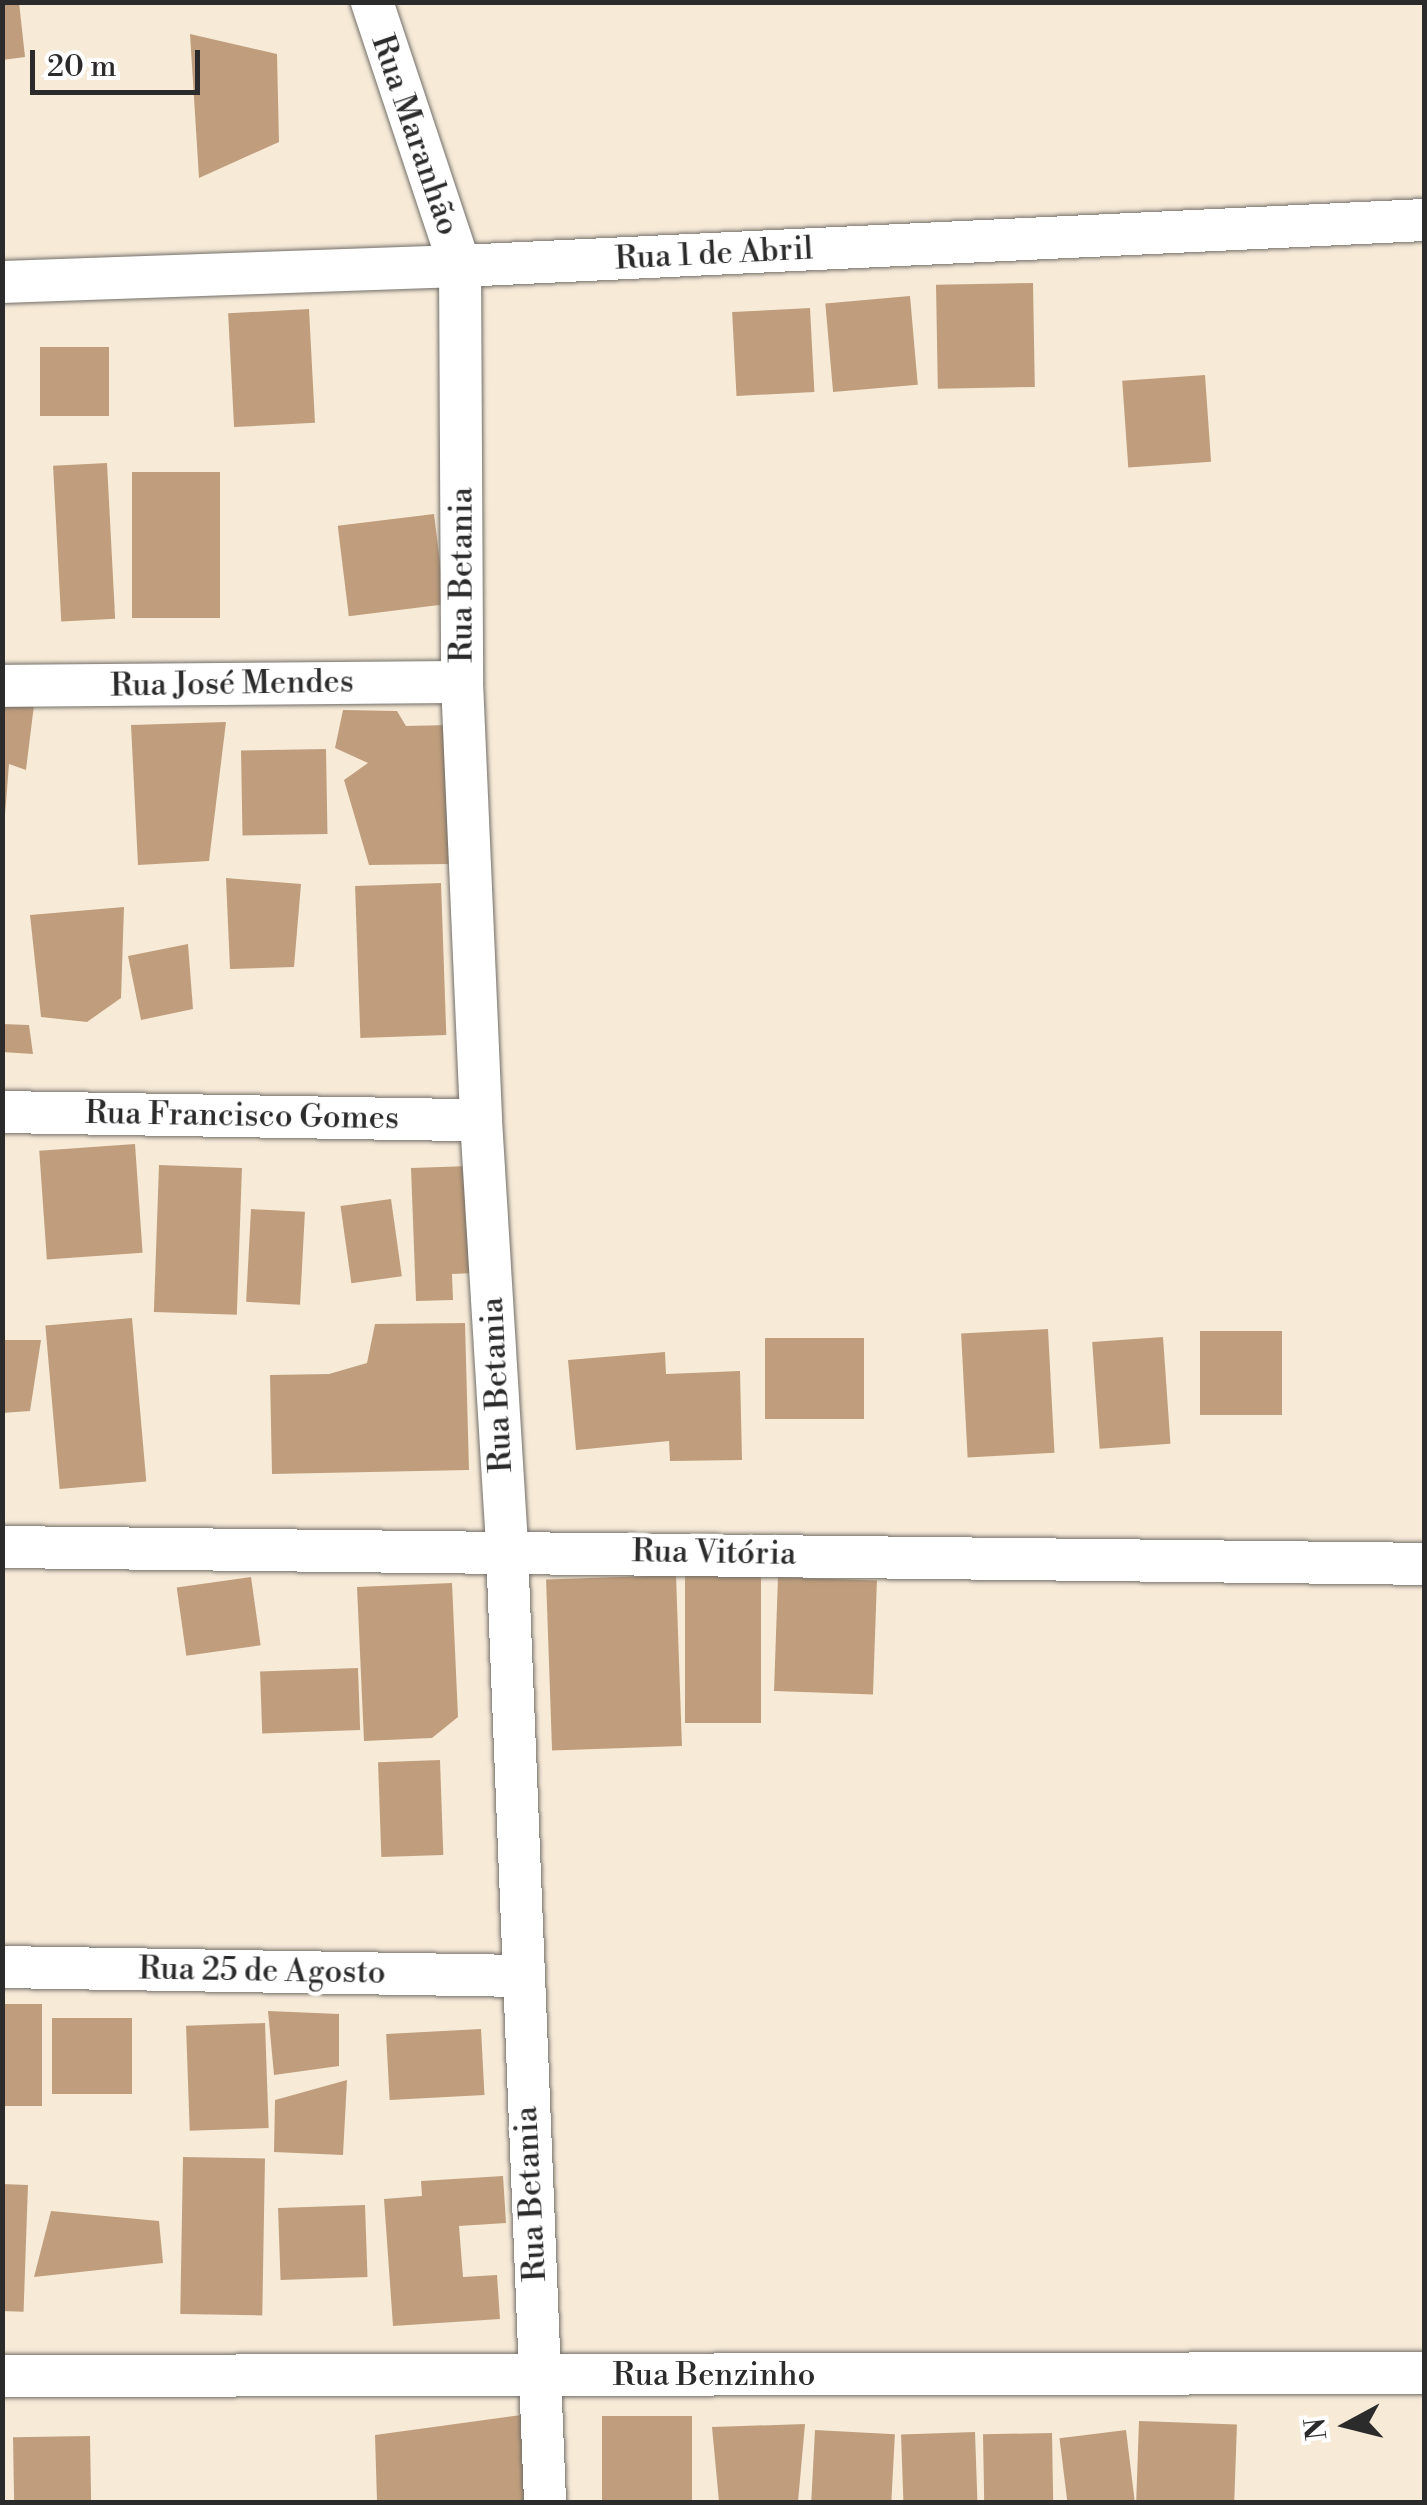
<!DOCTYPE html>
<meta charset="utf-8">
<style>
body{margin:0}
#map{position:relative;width:1427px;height:2505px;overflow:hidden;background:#f7ebd8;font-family:"Libre Bodoni",serif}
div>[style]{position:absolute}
.building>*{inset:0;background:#c09e7d;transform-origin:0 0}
.roads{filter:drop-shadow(0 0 2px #726e68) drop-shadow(0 0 2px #726e68)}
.minor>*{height:42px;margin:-21px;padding:0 21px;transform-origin:21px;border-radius:21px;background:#fff}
span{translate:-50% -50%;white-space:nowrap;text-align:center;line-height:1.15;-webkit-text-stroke:9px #fff;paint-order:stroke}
.street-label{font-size:32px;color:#2b2b2b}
.frame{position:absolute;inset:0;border:5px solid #2b2b2b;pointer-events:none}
.north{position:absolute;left:1297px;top:2375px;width:100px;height:100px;-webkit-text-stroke:8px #fff;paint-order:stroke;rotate:263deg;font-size:28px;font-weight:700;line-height:40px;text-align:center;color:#2b2b2b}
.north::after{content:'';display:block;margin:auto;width:35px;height:45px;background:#2b2b2b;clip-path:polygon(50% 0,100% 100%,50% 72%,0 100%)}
.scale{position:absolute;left:30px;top:50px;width:170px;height:45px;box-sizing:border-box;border:5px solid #2b2b2b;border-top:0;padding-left:12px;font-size:30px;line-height:35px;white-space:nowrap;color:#2b2b2b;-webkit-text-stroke:8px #fff;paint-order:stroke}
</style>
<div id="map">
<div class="building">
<div style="clip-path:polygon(2px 2px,19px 2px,25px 57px,2px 60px)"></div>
<div style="clip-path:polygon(190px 34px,277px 54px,279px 142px,199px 178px)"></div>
<div style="left:1033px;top:283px;width:104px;height:97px;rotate:89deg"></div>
<div style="left:910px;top:296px;width:89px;height:85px;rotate:85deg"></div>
<div style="left:810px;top:308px;width:84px;height:78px;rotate:87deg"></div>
<div style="left:309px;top:309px;width:114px;height:81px;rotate:87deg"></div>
<div style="left:40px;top:347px;width:69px;height:69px"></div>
<div style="left:1205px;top:375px;width:87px;height:83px;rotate:86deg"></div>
<div style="left:107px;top:463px;width:156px;height:54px;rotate:87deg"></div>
<div style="left:220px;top:472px;width:146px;height:88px;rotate:90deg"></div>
<div style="left:434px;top:514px;width:91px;height:97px;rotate:83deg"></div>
<div style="clip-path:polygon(34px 705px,26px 770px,9px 764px,2px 853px,2px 706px)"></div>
<div style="clip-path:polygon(343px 710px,397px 711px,406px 726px,448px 725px,449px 864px,369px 865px,344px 780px,368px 763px,335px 748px)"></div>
<div style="clip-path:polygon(226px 722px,209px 861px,138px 865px,131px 725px)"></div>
<div style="left:326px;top:749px;width:85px;height:85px;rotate:89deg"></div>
<div style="clip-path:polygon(226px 878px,301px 884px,294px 967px,230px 969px)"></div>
<div style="left:441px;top:883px;width:152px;height:86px;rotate:88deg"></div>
<div style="clip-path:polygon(124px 907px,121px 998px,87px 1022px,41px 1017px,30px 915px)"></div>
<div style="clip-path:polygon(188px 944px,193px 1009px,141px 1020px,128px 956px)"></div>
<div style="clip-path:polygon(2px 1024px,29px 1025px,33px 1054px,2px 1052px)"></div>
<div style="left:135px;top:1144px;width:109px;height:96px;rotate:86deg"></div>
<div style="left:159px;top:1165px;width:83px;height:147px;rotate:2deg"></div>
<div style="clip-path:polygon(471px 1166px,475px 1273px,452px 1274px,453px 1300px,416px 1301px,411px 1168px)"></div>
<div style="left:391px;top:1199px;width:78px;height:51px;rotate:82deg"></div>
<div style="left:251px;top:1209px;width:54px;height:93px;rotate:3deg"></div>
<div style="left:132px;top:1318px;width:164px;height:87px;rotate:85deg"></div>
<div style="clip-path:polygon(465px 1323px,469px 1470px,272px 1474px,270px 1375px,329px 1374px,367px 1363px,375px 1324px)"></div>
<div style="left:1048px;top:1329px;width:124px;height:87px;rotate:87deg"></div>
<div style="left:1200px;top:1331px;width:82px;height:84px"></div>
<div style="left:1163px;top:1337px;width:107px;height:71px;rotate:86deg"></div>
<div style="left:765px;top:1338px;width:99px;height:81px"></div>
<div style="clip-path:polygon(2px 1340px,41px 1340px,30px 1411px,2px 1413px)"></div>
<div style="clip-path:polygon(665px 1352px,666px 1374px,740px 1371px,742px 1460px,670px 1461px,669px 1441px,576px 1450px,568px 1360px)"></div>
<div style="left:685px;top:1572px;width:76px;height:151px"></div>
<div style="left:676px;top:1575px;width:171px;height:130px;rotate:88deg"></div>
<div style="left:251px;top:1577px;width:69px;height:75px;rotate:82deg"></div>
<div style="left:778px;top:1577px;width:99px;height:114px;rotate:2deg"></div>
<div style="clip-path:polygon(452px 1583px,458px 1717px,432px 1738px,364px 1741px,357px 1587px)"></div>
<div style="left:358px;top:1668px;width:62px;height:98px;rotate:88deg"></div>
<div style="left:440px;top:1760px;width:95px;height:62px;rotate:88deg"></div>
<div style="left:2px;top:2004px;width:40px;height:102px"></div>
<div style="clip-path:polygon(268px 2011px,339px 2014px,339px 2066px,274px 2075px)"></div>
<div style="left:52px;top:2018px;width:80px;height:76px"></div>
<div style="left:265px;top:2023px;width:105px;height:79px;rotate:88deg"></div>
<div style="left:481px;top:2029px;width:66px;height:95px;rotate:87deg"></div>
<div style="clip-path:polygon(347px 2080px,343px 2155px,274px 2152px,275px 2100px)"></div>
<div style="left:183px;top:2157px;width:82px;height:157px;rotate:1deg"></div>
<div style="clip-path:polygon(503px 2176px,506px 2223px,459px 2226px,463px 2277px,497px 2275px,500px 2319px,393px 2326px,384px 2199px,422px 2196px,421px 2181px)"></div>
<div style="left:2px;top:2184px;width:26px;height:127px;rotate:2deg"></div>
<div style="left:365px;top:2205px;width:72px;height:87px;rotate:88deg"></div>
<div style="clip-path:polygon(51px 2211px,159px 2221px,163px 2263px,34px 2277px)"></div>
<div style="clip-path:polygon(529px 2414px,539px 2502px,377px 2502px,375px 2435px)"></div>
<div style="left:602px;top:2416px;width:90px;height:86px"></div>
<div style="left:1139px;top:2421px;width:98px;height:81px;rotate:2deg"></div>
<div style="clip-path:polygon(805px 2424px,798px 2502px,719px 2502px,712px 2427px)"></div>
<div style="left:815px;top:2430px;width:80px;height:72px;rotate:3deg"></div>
<div style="left:1126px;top:2430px;width:73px;height:67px;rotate:83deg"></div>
<div style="left:975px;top:2432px;width:70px;height:74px;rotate:88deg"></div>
<div style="left:1052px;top:2433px;width:69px;height:69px;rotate:89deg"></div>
<div style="left:90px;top:2436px;width:66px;height:77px;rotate:89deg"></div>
</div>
<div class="roads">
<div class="minor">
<div style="left:372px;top:2px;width:278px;rotate:71.6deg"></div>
<div style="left:460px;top:266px;width:416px;rotate:89.7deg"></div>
<div style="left:462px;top:682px;width:438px;rotate:87.5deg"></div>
<div style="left:481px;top:1120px;width:431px;rotate:86.5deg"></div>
<div style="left:507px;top:1550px;width:953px;rotate:87.71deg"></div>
<div style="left:2px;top:282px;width:458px;rotate:-2deg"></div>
<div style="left:460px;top:266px;width:965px;rotate:-2.73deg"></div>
<div style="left:2px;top:686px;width:460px;rotate:-0.5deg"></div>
<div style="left:2px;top:1112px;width:479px;rotate:1deg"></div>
<div style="left:2px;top:1547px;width:1422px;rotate:0.68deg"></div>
<div style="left:2px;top:1967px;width:519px;rotate:0.99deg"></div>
<div style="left:2px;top:2376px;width:1422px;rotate:-0.12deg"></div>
</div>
</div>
<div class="street-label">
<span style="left:415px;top:135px;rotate:71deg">Rua Maranhão</span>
<span style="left:714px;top:254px;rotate:-3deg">Rua 1 de Abril</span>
<span style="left:462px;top:575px;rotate:-90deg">Rua Betania</span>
<span style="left:232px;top:684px;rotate:-1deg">Rua José Mendes</span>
<span style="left:242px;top:1116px;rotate:1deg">Rua Francisco Gomes</span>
<span style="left:497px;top:1385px;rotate:-93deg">Rua Betania</span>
<span style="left:714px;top:1553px;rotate:1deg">Rua Vitória</span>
<span style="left:262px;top:1971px;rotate:1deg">Rua 25 de Agosto</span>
<span style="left:531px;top:2194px;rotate:-93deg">Rua Betania</span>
<span style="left:714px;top:2375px">Rua Benzinho</span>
</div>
<div class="frame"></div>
<div class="north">N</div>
<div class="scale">20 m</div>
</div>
